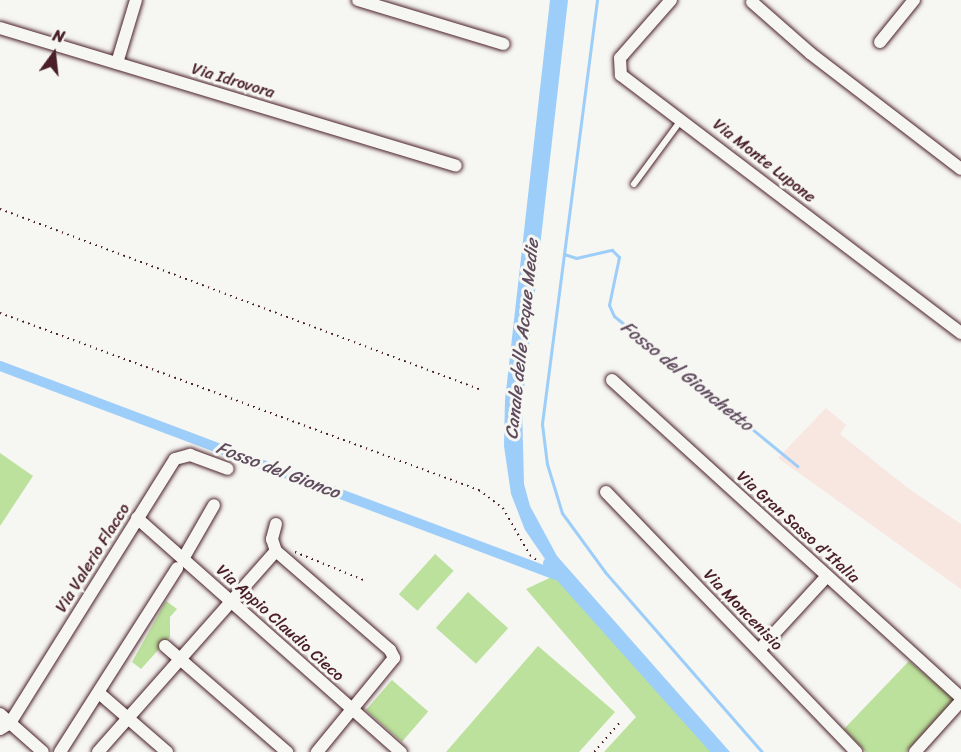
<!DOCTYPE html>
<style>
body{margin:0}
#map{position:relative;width:961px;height:752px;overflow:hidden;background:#f6f6f2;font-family:Sriracha,sans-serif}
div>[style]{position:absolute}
.built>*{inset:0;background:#f8e6e1}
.green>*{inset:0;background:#bce19c;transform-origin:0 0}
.water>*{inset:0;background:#9dcef9}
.stream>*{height:3px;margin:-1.5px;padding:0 1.5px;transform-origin:1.5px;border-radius:1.5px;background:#9dcef9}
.canal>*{height:10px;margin:-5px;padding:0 5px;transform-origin:5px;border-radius:5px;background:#9dcef9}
.path>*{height:1.5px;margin-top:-0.75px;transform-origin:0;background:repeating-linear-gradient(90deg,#4a1f2b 0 1.5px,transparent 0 6px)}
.roads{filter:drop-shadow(0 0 2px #4a1f2b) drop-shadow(0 0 2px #4a1f2b)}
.lane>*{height:6px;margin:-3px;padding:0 3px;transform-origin:3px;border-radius:3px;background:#f6f6f2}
.street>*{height:12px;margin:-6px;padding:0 6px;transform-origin:6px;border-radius:6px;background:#f6f6f2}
span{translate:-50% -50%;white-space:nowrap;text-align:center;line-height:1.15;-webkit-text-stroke:6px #f6f6f2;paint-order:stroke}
.street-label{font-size:16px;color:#4a1f2b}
.water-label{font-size:18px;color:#5f4b5e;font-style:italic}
.north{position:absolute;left:24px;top:24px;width:60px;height:60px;-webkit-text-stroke:4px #f6f6f2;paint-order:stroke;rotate:15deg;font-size:16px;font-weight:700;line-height:24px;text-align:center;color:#4a1f2b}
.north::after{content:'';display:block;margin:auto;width:21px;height:27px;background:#4a1f2b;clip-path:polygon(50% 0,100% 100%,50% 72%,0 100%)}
</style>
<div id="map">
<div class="built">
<div style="clip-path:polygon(826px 408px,846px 425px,840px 434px,909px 489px,961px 524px,961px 589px,778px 458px)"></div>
</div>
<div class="green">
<div style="clip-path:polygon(0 453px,33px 476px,0 526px)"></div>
<div style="left:435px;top:554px;width:25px;height:54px;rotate:42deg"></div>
<div style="clip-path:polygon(556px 575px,594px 614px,717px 752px,604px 752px,636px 717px,526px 589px)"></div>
<div style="left:468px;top:592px;width:54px;height:48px;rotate:42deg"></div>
<div style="clip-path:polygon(166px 601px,177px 609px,170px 617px,170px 637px,141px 669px,132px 662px)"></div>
<div style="clip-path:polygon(538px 646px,615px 712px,579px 752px,446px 752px)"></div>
<div style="clip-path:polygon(909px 661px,954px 699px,906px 752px,866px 752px,844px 729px)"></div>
<div style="left:392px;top:680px;width:48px;height:40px;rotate:41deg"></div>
</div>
<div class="water">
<div style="clip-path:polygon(550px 0,568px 0,522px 406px,524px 484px,530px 506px,557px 556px,730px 752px,717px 752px,556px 575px,525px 530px,511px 494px,504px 446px,505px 400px)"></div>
</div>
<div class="stream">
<div style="left:597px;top:0;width:428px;rotate:97.4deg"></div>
<div style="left:542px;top:424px;width:40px;rotate:82.9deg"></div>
<div style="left:547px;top:464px;width:51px;rotate:73deg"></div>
<div style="left:562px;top:513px;width:73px;rotate:53.9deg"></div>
<div style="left:605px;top:572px;width:239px;rotate:48.9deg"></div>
<div style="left:564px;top:254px;width:13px;rotate:18deg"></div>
<div style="left:576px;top:258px;width:37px;rotate:-13deg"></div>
<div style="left:612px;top:250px;width:10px;rotate:45deg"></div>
<div style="left:619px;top:257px;width:49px;rotate:101.8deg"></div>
<div style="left:609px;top:305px;width:12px;rotate:66deg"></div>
<div style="left:614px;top:316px;width:237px;rotate:39.3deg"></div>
</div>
<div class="canal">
<div style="left:0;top:366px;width:594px;rotate:20.6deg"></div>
<div style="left:548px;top:563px;width:254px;rotate:48.2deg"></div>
</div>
<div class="path">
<div style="left:0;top:209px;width:512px;rotate:20.6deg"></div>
<div style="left:0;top:313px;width:511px;rotate:20.28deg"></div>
<div style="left:479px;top:490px;width:30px;rotate:37deg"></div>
<div style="left:503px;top:508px;width:54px;rotate:60.1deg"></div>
<div style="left:530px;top:555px;width:10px;rotate:37deg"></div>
<div style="left:295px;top:552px;width:77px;rotate:22.2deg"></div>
<div style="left:594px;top:752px;width:40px;rotate:-49deg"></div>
</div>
<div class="roads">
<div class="lane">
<div style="left:634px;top:184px;width:81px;rotate:-53.6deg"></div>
</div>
<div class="street">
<div style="left:358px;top:0;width:152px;rotate:16.8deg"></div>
<div style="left:671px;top:0;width:77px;rotate:131.3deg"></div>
<div style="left:620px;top:58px;width:17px;rotate:87deg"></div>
<div style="left:621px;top:75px;width:427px;rotate:37.2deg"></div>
<div style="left:752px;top:2px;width:77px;rotate:41.3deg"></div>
<div style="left:810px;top:53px;width:190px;rotate:37.5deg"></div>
<div style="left:0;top:28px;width:476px;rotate:16.8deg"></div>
<div style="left:880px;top:42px;width:54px;rotate:-51deg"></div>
<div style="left:117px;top:63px;width:66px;rotate:-73.2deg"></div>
<div style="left:612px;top:380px;width:472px;rotate:42.3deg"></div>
<div style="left:606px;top:492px;width:361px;rotate:46.1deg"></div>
<div style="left:137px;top:518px;width:353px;rotate:41.6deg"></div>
<div style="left:276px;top:524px;width:16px;rotate:105deg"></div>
<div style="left:272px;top:539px;width:13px;rotate:72deg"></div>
<div style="left:276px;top:551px;width:151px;rotate:41deg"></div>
<div style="left:390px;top:650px;width:9px;rotate:63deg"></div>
<div style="left:394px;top:658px;width:122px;rotate:129.3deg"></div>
<div style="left:183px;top:559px;width:62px;rotate:-60.1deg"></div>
<div style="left:165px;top:646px;width:162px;rotate:41deg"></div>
<div style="left:759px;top:650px;width:100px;rotate:-47.4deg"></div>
<div style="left:99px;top:693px;width:90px;rotate:40.9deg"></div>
<div style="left:0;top:714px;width:57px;rotate:41.5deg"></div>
<div style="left:0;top:729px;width:12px;rotate:-31deg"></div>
<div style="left:10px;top:723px;width:311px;rotate:-58deg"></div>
<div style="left:175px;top:459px;width:16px;rotate:-15deg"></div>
<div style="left:190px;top:455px;width:40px;rotate:20.2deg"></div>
<div style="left:60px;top:752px;width:218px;rotate:-57.5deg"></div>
<div style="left:98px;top:752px;width:268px;rotate:-48.5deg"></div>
<div style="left:915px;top:752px;width:69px;rotate:-48deg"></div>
</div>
</div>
<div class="street-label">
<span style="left:233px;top:81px;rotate:17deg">Via Idrovora</span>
<span style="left:764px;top:161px;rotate:38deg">Via Monte Lupone</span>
<span style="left:798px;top:527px;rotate:42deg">Via Gran Sasso d'Italia</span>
<span style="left:93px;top:558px;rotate:-58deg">Via Valerio Flacco</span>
<span style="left:743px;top:610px;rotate:46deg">Via Moncenisio</span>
<span style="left:280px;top:623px;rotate:42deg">Via Appio Claudio Cieco</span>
</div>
<div class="water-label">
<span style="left:522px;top:339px;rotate:-84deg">Canale delle Acque Medie</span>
<span style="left:687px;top:376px;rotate:39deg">Fosso del Gionchetto</span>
<span style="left:278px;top:470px;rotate:21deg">Fosso del Gionco</span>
</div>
<div class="north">N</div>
</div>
